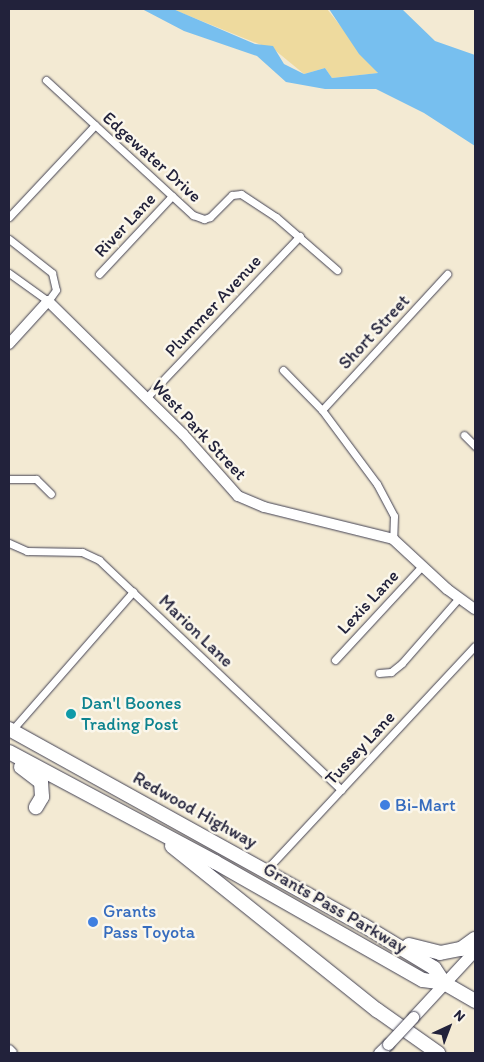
<!DOCTYPE html>
<style>
body{margin:0}
#map{position:relative;width:484px;height:1062px;overflow:hidden;background:#f3ead3;font-family:Itim,sans-serif}
div>[style]{position:absolute}
.sand>*{inset:0;background:#eeda9e}
.water>*{inset:0;background:#77bfef}
.roads{filter:drop-shadow(0 0 1px #414052) drop-shadow(0 0 1px #414052)}
.street>*{height:7px;margin:-3.5px;padding:0 3.5px;transform-origin:3.5px;border-radius:3.5px;background:#fff}
.secondary>*{height:10px;margin:-5px;padding:0 5px;transform-origin:5px;border-radius:5px;background:#fff}
.primary>*{height:11px;margin:-5.5px;padding:0 5.5px;transform-origin:5.5px;border-radius:5.5px;background:#fff}
.highway>*{height:14px;margin:-7px;padding:0 7px;transform-origin:7px;border-radius:7px;background:#fff}
.bridges{filter:drop-shadow(0 0 1px #414052) drop-shadow(0 0 1px #414052)}
.primary-bridge>*{height:11px;margin:-5.5px;padding:0 5.5px;transform-origin:5.5px;border-radius:5.5px;background:#fff}
.dots>*{width:14px;height:14px;translate:-50% -50%;box-sizing:border-box;border:2px solid #fbf7ec;border-radius:50%}
span{translate:-50% -50%;white-space:nowrap;text-align:center;line-height:1.15;-webkit-text-stroke:5px #fbf7ec;paint-order:stroke}
.street-label{font-size:18px;color:#22223b}
.culture-label{font-size:18px;color:#0d838f}
.left{translate:0 -50%;text-align:left}
.shop-label{font-size:18px;color:#366cbe}
.frame{position:absolute;inset:0;border:10px solid #22223b;pointer-events:none}
.north{position:absolute;left:424px;top:1002px;width:50px;height:50px;-webkit-text-stroke:4px #fbf7ec;paint-order:stroke;rotate:43deg;font-size:14px;font-weight:700;line-height:20px;text-align:center;color:#22223b}
.north::after{content:'';display:block;margin:auto;width:18px;height:22px;background:#22223b;clip-path:polygon(50% 0,100% 100%,50% 72%,0 100%)}
</style>
<div id="map">
<div class="sand">
<div style="clip-path:polygon(172px 9px,327px 9px,378px 73px,332px 78px,325px 68px,304px 74px,276px 51px)"></div>
</div>
<div class="water">
<div style="clip-path:polygon(142px 9px,173px 9px,255px 44px,273px 46px,284px 64px,304px 74px,325px 68px,332px 78px,378px 73px,359px 54px,329px 9px,402px 9px,435px 41px,475px 55px,475px 146px,424px 113px,376px 89px,325px 89px,286px 82px,257px 56px,184px 31px)"></div>
</div>
<div class="roads">
<div class="street">
<div style="left:46px;top:80px;width:200px;rotate:42.6deg"></div>
<div style="left:193px;top:215px;width:12px;rotate:20deg"></div>
<div style="left:204px;top:219px;width:6px;rotate:-18deg"></div>
<div style="left:210px;top:217px;width:31px;rotate:-45deg"></div>
<div style="left:232px;top:195px;width:9px;rotate:-6deg"></div>
<div style="left:241px;top:194px;width:42px;rotate:33.3deg"></div>
<div style="left:276px;top:217px;width:81px;rotate:41deg"></div>
<div style="left:9px;top:217px;width:126px;rotate:-46.9deg"></div>
<div style="left:9px;top:239px;width:55px;rotate:38.3deg"></div>
<div style="left:52px;top:273px;width:17px;rotate:77deg"></div>
<div style="left:56px;top:290px;width:14px;rotate:126deg"></div>
<div style="left:48px;top:301px;width:48px;rotate:-144.3deg"></div>
<div style="left:99px;top:274px;width:107px;rotate:-46.9deg"></div>
<div style="left:283px;top:370px;width:56px;rotate:45.7deg"></div>
<div style="left:322px;top:410px;width:92px;rotate:53.4deg"></div>
<div style="left:377px;top:484px;width:36px;rotate:62deg"></div>
<div style="left:394px;top:516px;width:23px;rotate:92deg"></div>
<div style="left:147px;top:397px;width:222px;rotate:-46.5deg"></div>
<div style="left:322px;top:410px;width:185px;rotate:-47.4deg"></div>
<div style="left:464px;top:435px;width:16px;rotate:45deg"></div>
<div style="left:9px;top:479px;width:27px"></div>
<div style="left:36px;top:479px;width:21px;rotate:45deg"></div>
<div style="left:9px;top:543px;width:20px;rotate:24deg"></div>
<div style="left:27px;top:551px;width:55px;rotate:1deg"></div>
<div style="left:82px;top:552px;width:19px;rotate:25deg"></div>
<div style="left:99px;top:560px;width:334px;rotate:43.5deg"></div>
<div style="left:335px;top:660px;width:129px;rotate:-47.2deg"></div>
<div style="left:379px;top:673px;width:12px;rotate:-5deg"></div>
<div style="left:391px;top:672px;width:14px;rotate:-39deg"></div>
<div style="left:402px;top:663px;width:86px;rotate:-48.8deg"></div>
<div style="left:12px;top:730px;width:184px;rotate:-48.8deg"></div>
<div style="left:266px;top:870px;width:306px;rotate:-47deg"></div>
</div>
<div class="secondary">
<div style="left:9px;top:344px;width:58px;rotate:-47.8deg"></div>
<div style="left:48px;top:301px;width:190px;rotate:44.6deg"></div>
<div style="left:183px;top:434px;width:83px;rotate:48.4deg"></div>
<div style="left:238px;top:496px;width:28px;rotate:23deg"></div>
<div style="left:264px;top:507px;width:133px;rotate:13.9deg"></div>
<div style="left:393px;top:539px;width:74px;rotate:42.8deg"></div>
<div style="left:447px;top:589px;width:34px;rotate:36deg"></div>
<div style="left:9px;top:1050px;width:4px;rotate:45deg"></div>
</div>
<div class="primary">
<div style="left:413px;top:1017px;width:91px;rotate:-47.2deg"></div>
<div style="left:379px;top:1053px;width:13px;rotate:-45deg"></div>
</div>
<div class="highway">
<div style="left:9px;top:729px;width:405px;rotate:29deg"></div>
<div style="left:363px;top:925px;width:83px;rotate:31.2deg"></div>
<div style="left:434px;top:968px;width:18px;rotate:56deg"></div>
<div style="left:9px;top:752px;width:234px;rotate:28.1deg"></div>
<div style="left:215px;top:862px;width:239px;rotate:29.6deg"></div>
<div style="left:423px;top:980px;width:21px;rotate:8deg"></div>
<div style="left:444px;top:983px;width:36px;rotate:30deg"></div>
<div style="left:21px;top:767px;width:25px;rotate:37deg"></div>
<div style="left:41px;top:782px;width:15px;rotate:86deg"></div>
<div style="left:42px;top:797px;width:12px;rotate:121deg"></div>
<div style="left:172px;top:846px;width:263px;rotate:38.7deg"></div>
<div style="left:377px;top:1010px;width:75px;rotate:35.2deg"></div>
<div style="left:409px;top:945px;width:32px;rotate:14deg"></div>
<div style="left:440px;top:953px;width:21px;rotate:-11deg"></div>
<div style="left:461px;top:949px;width:17px;rotate:-36deg"></div>
</div>
</div>
<div class="bridges">
<div class="primary-bridge">
<div style="left:388px;top:1044px;width:37px;rotate:-47deg"></div>
</div>
</div>
<div class="dots">
<div style="left:71px;top:714px;background:#0f9aa8"></div>
<div style="left:385px;top:805px;background:#3f7fe0"></div>
<div style="left:93px;top:922px;background:#3f7fe0"></div>
</div>
<div class="street-label">
<span style="left:152px;top:157px;rotate:42deg">Edgewater Drive</span>
<span style="left:125px;top:225px;rotate:-47deg">River Lane</span>
<span style="left:213px;top:306px;rotate:-47deg">Plummer Avenue</span>
<span style="left:374px;top:332px;rotate:-47deg">Short Street</span>
<span style="left:199px;top:430px;rotate:47deg">West Park Street</span>
<span style="left:368px;top:602px;rotate:-47deg">Lexis Lane</span>
<span style="left:196px;top:631px;rotate:44deg">Marion Lane</span>
<span style="left:360px;top:748px;rotate:-47deg">Tussey Lane</span>
<span style="left:195px;top:810px;rotate:29deg">Redwood Highway</span>
<span style="left:335px;top:908px;rotate:30deg">Grants Pass Parkway</span>
</div>
<div class="culture-label">
<span class="left" style="left:81px;top:714px">Dan'l Boones<br>Trading Post</span>
</div>
<div class="shop-label">
<span class="left" style="left:395px;top:805px">Bi-Mart</span>
<span class="left" style="left:103px;top:922px">Grants<br>Pass Toyota</span>
</div>
<div class="frame"></div>
<div class="north">N</div>
</div>
